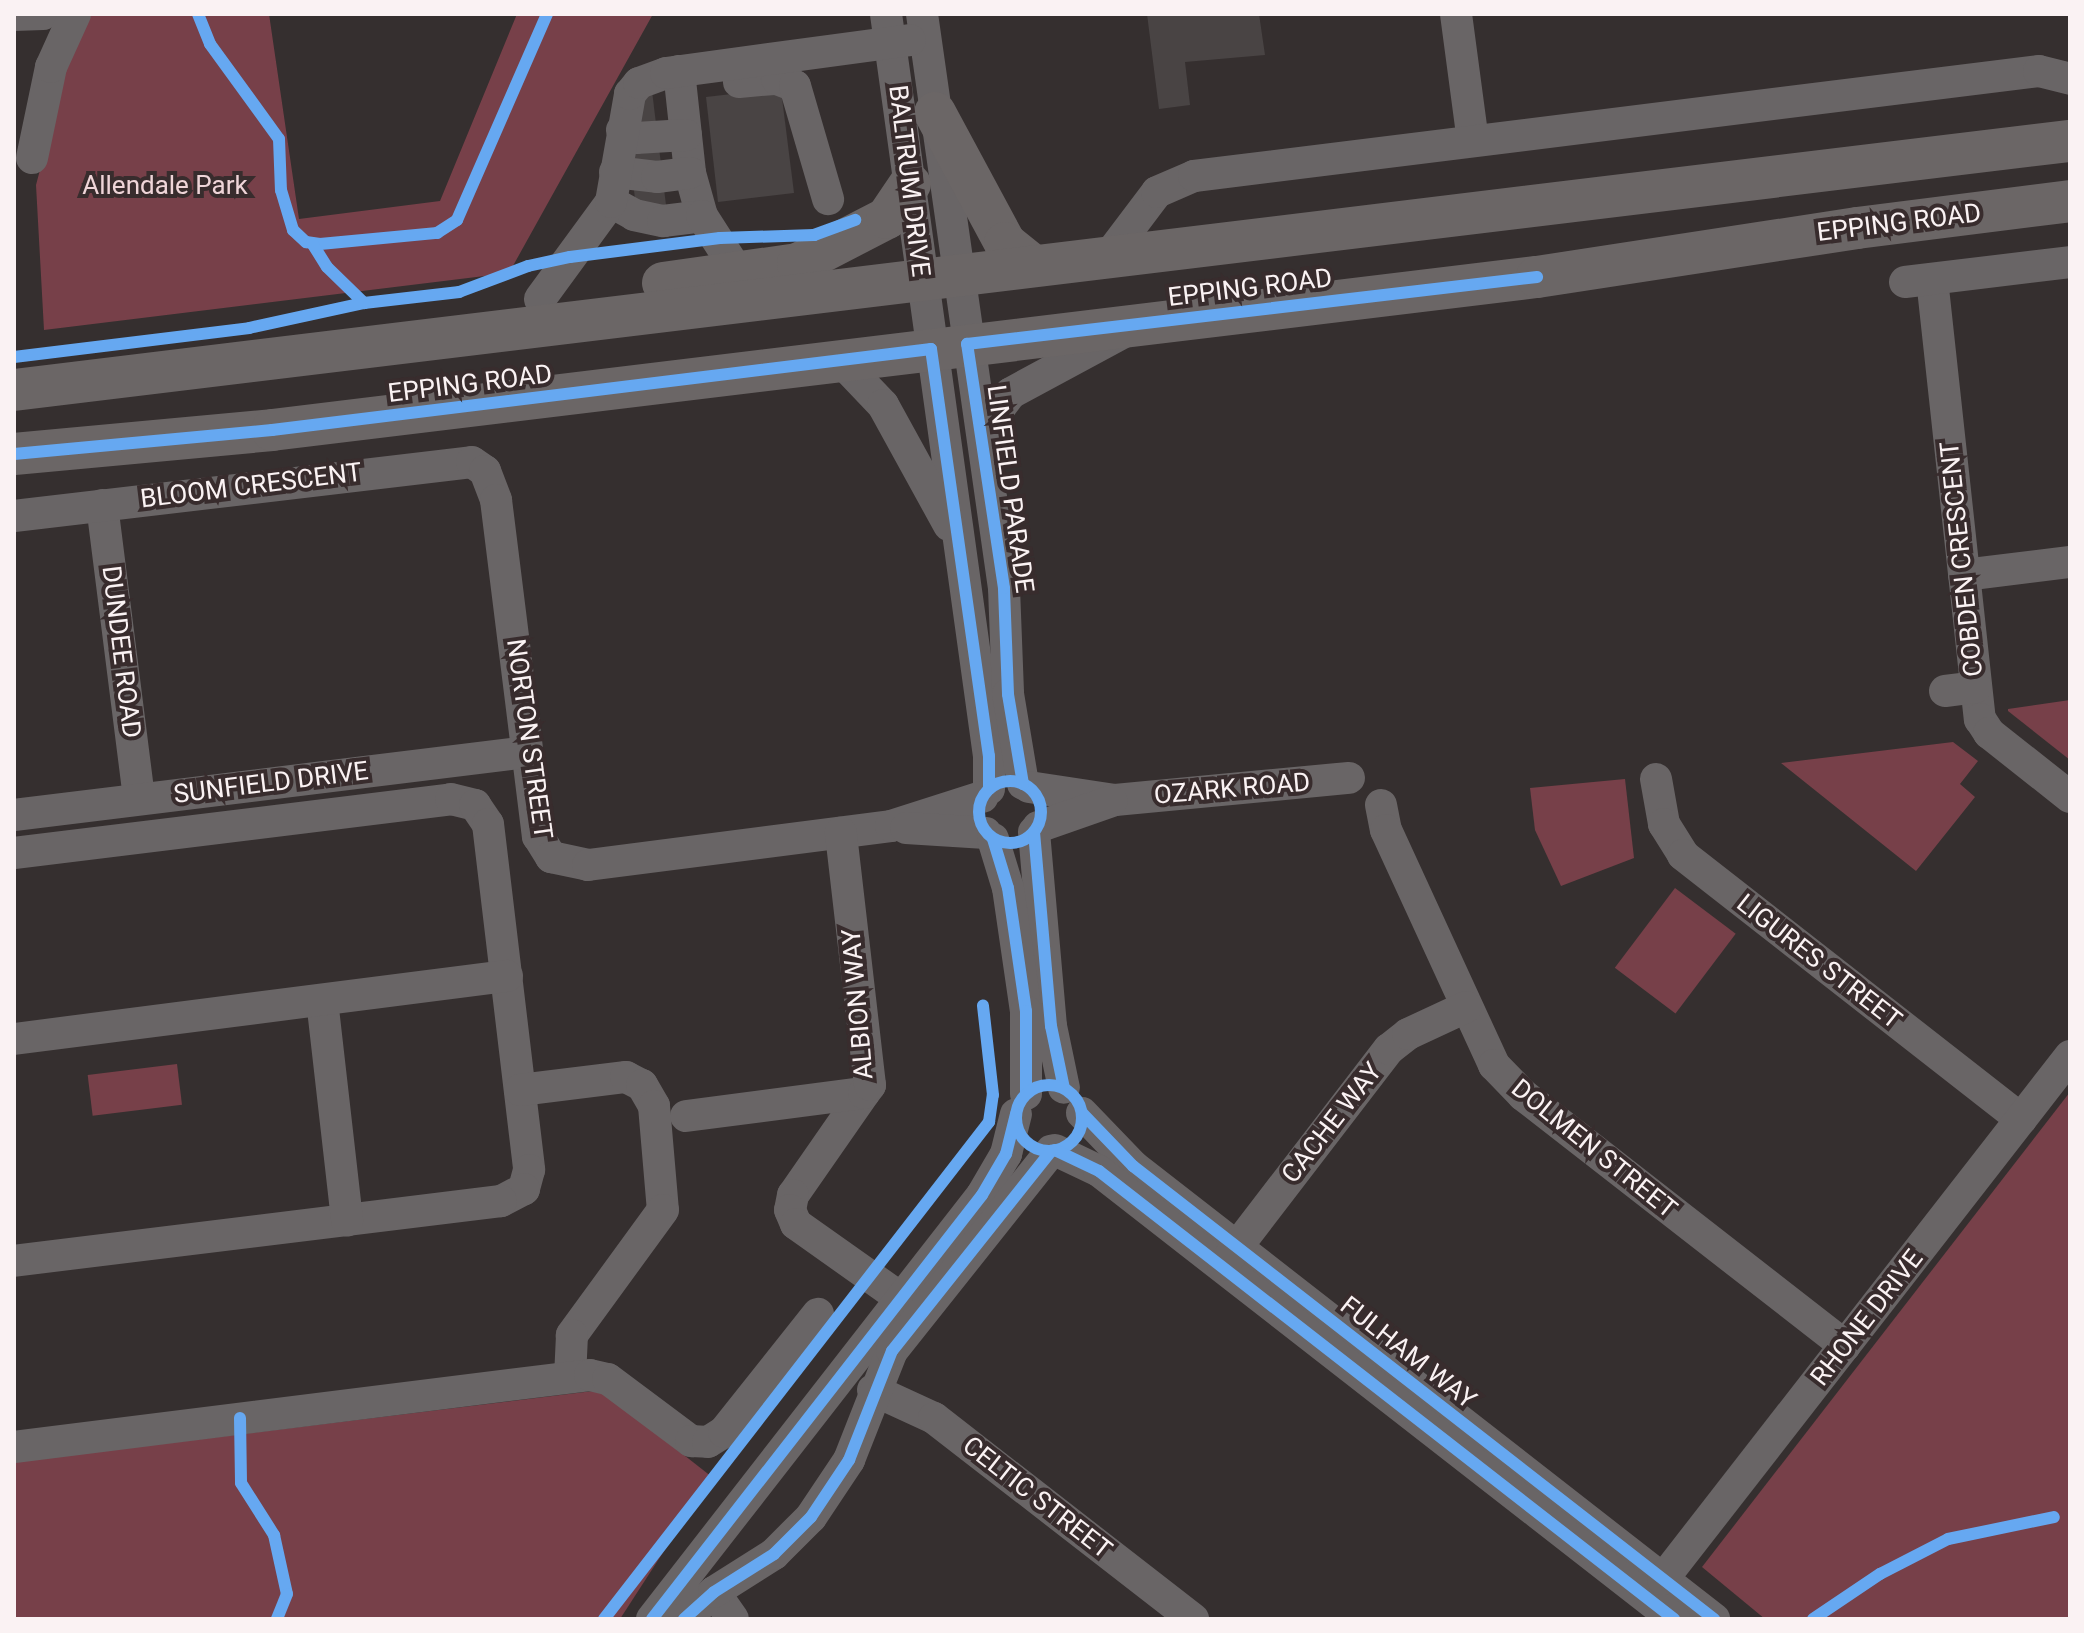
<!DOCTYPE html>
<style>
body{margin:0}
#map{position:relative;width:2084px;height:1633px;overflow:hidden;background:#352f2f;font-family:Roboto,sans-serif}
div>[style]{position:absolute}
.green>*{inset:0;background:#774049;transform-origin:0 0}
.building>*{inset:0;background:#494444;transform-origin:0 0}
.minor>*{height:32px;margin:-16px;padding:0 16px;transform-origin:16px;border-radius:16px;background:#696566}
.major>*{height:42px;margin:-21px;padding:0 21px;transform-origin:21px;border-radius:21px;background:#6b6666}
.cycleway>*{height:12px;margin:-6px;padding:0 6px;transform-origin:6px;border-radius:6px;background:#66a8f1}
.cycleway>.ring{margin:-6px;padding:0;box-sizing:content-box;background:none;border:12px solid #66a8f1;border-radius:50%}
span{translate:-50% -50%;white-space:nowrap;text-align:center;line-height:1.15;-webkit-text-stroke:8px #382c2d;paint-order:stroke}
.street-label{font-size:26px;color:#faf2f3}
.park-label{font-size:26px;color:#efd5d8}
.frame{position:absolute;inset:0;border:16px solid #faf2f3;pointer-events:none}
</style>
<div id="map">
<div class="green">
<div style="clip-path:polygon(81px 14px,269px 14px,299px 219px,440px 201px,517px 14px,653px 14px,509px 273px,44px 330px,36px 185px)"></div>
<div style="clip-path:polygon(2070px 700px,2070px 760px,2008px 711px,2008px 709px)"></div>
<div style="clip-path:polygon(1953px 742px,1978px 761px,1960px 784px,1975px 797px,1916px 871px,1781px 763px)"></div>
<div style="clip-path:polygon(1625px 779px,1634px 858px,1561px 886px,1535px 830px,1530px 788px)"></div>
<div style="left:1675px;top:888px;width:76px;height:100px;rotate:37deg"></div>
<div style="left:177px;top:1064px;width:41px;height:90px;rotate:83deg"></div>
<div style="clip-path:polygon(2070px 1092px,2070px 1619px,1765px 1619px,1702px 1567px)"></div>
<div style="clip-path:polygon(601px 1390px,712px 1477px,620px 1619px,14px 1619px,14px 1462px)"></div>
</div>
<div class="building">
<div style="clip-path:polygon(1147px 14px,1259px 14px,1265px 55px,1185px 62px,1190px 105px,1159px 109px)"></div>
<div style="clip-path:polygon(774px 89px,782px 98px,794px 193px,718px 202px,706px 97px)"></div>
<div style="left:652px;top:91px;width:129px;height:30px;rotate:83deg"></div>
</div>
<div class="minor">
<div style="left:886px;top:14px;width:749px;rotate:82.1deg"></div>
<div style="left:989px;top:756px;width:33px;rotate:90deg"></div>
<div style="left:922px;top:14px;width:580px;rotate:81.87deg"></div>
<div style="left:1004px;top:588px;width:106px;rotate:87.8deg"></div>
<div style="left:1008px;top:694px;width:91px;rotate:80.5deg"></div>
<div style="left:1456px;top:14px;width:128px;rotate:82.4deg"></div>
<div style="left:14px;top:15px;width:29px;rotate:-2deg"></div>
<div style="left:679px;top:71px;width:103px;rotate:83.8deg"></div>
<div style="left:690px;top:173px;width:45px;rotate:74.4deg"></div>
<div style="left:739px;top:82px;width:38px;rotate:-5deg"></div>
<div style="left:777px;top:79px;width:19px;rotate:21deg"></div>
<div style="left:795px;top:86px;width:118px;rotate:73.7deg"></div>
<div style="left:622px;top:130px;width:16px;rotate:30deg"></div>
<div style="left:636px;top:138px;width:50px;rotate:-3.4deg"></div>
<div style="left:32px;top:158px;width:93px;rotate:-78.2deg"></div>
<div style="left:51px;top:67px;width:58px;rotate:-65.6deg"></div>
<div style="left:615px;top:172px;width:42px;rotate:6.8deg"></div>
<div style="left:657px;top:177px;width:33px;rotate:-7deg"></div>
<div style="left:611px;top:202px;width:26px;rotate:29deg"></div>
<div style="left:634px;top:215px;width:30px;rotate:12deg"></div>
<div style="left:663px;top:221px;width:39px;rotate:-7deg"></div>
<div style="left:702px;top:216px;width:67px;rotate:57.3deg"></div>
<div style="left:738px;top:272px;width:22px;rotate:43deg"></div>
<div style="left:1108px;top:257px;width:81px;rotate:-53deg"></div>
<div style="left:1157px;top:192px;width:40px;rotate:-23.4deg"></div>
<div style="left:1194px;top:176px;width:851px;rotate:-7.08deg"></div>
<div style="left:2039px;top:71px;width:32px;rotate:14deg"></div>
<div style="left:1932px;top:279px;width:443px;rotate:83.8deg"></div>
<div style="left:1980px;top:719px;width:17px;rotate:57deg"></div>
<div style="left:1989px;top:733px;width:103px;rotate:38.3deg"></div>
<div style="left:1905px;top:282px;width:166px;rotate:-6.9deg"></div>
<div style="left:540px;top:299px;width:120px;rotate:-53.8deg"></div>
<div style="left:611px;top:202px;width:110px;rotate:-80deg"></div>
<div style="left:630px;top:94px;width:14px;rotate:-51deg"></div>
<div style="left:639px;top:83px;width:29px;rotate:-20deg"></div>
<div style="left:666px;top:73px;width:246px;rotate:-7.7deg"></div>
<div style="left:840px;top:360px;width:62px;rotate:46.3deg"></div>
<div style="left:883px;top:405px;width:137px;rotate:61.2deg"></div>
<div style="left:986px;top:446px;width:33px;rotate:-74deg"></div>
<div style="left:995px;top:414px;width:26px;rotate:-53deg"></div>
<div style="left:1011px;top:393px;width:126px;rotate:-28.4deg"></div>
<div style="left:102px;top:505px;width:296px;rotate:82.8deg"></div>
<div style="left:14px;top:516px;width:461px;rotate:-6.7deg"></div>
<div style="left:472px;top:462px;width:16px;rotate:35deg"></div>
<div style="left:485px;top:471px;width:31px;rotate:69deg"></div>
<div style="left:496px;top:500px;width:339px;rotate:82.9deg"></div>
<div style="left:538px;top:836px;width:25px;rotate:58deg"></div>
<div style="left:551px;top:857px;width:38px;rotate:12deg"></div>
<div style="left:588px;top:865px;width:305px;rotate:-7.3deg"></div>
<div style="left:891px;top:826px;width:96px;rotate:-17.7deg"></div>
<div style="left:1964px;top:575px;width:107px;rotate:-7deg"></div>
<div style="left:1945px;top:691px;width:31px;rotate:-7deg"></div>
<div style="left:1656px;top:779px;width:46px;rotate:79.9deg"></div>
<div style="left:1664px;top:824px;width:36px;rotate:58deg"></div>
<div style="left:1683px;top:855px;width:429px;rotate:38deg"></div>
<div style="left:1029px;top:787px;width:87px;rotate:8.6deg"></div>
<div style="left:1115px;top:800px;width:235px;rotate:-5.4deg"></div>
<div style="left:1381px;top:805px;width:25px;rotate:79deg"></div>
<div style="left:1386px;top:830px;width:259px;rotate:65.3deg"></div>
<div style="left:1494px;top:1065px;width:42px;rotate:46deg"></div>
<div style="left:1523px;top:1095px;width:408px;rotate:37.9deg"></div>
<div style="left:14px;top:815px;width:517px;rotate:-7deg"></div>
<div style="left:1038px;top:827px;width:78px;rotate:-19.4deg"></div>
<div style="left:906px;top:828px;width:80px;rotate:3.6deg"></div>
<div style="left:1034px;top:832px;width:195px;rotate:85deg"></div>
<div style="left:1051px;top:1026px;width:63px;rotate:78.2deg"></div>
<div style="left:993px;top:839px;width:51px;rotate:73deg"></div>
<div style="left:1008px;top:888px;width:124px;rotate:81.7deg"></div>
<div style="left:1026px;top:1011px;width:83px;rotate:90deg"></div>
<div style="left:14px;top:853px;width:440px;rotate:-7deg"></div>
<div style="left:451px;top:799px;width:25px;rotate:14deg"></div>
<div style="left:475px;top:805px;width:23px;rotate:56deg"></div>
<div style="left:488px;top:824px;width:348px;rotate:83.2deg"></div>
<div style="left:529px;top:1170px;width:20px;rotate:105deg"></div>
<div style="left:524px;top:1189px;width:26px;rotate:152deg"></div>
<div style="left:501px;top:1201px;width:491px;rotate:173deg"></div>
<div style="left:322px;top:1000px;width:222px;rotate:83.5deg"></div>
<div style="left:14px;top:1039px;width:497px;rotate:-7.3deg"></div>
<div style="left:520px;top:1090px;width:107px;rotate:-7deg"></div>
<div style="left:626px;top:1077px;width:18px;rotate:27deg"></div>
<div style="left:642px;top:1085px;width:24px;rotate:60deg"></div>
<div style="left:654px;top:1106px;width:104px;rotate:85.1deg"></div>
<div style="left:663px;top:1210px;width:155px;rotate:126.1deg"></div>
<div style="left:572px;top:1335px;width:42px;rotate:92.7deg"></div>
<div style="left:864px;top:1093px;width:124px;rotate:124.8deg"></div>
<div style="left:793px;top:1195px;width:15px;rotate:101deg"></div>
<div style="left:790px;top:1210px;width:15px;rotate:67deg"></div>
<div style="left:796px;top:1224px;width:130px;rotate:35.3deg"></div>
<div style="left:1082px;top:1113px;width:74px;rotate:46.1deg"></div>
<div style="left:1133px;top:1166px;width:737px;rotate:37.94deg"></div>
<div style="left:686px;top:1116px;width:179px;rotate:-7.4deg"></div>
<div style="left:864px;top:1093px;width:10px;rotate:-53deg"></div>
<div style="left:870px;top:1085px;width:254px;rotate:-96.6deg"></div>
<div style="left:1055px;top:1150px;width:49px;rotate:25.5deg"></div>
<div style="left:1099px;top:1171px;width:729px;rotate:37.92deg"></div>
<div style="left:1223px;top:1265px;width:272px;rotate:-52.5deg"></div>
<div style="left:1389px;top:1049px;width:24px;rotate:-38deg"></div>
<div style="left:1408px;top:1034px;width:64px;rotate:-25deg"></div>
<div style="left:873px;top:1390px;width:67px;rotate:24.7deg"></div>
<div style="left:934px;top:1418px;width:328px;rotate:37.8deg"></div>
<div style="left:14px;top:1447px;width:580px;rotate:-7.13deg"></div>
<div style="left:590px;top:1375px;width:18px;rotate:13deg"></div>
<div style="left:608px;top:1379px;width:104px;rotate:36.8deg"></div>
<div style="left:691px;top:1441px;width:17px;rotate:3deg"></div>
<div style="left:708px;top:1442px;width:19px;rotate:-32deg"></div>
<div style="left:724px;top:1432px;width:151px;rotate:-51.5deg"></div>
<div style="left:1663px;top:1579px;width:663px;rotate:-52.11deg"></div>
<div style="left:714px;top:1592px;width:33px;rotate:55deg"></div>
<div style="left:652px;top:1619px;width:537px;rotate:-52.11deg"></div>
<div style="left:982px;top:1195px;width:48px;rotate:-59.7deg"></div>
<div style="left:1006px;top:1154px;width:41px;rotate:-76deg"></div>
<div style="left:684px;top:1619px;width:40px;rotate:-42deg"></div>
<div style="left:714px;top:1592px;width:71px;rotate:-32.3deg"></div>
<div style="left:774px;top:1554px;width:52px;rotate:-45deg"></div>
<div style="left:811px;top:1517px;width:69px;rotate:-56.3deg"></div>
<div style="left:849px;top:1460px;width:117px;rotate:-68.5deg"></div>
<div style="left:892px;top:1351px;width:256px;rotate:-51.5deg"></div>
</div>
<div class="major">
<div style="left:935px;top:113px;width:148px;rotate:61.7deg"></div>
<div style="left:1005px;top:243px;width:36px;rotate:39deg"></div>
<div style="left:663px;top:283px;width:136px;rotate:-8deg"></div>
<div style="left:798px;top:264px;width:100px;rotate:-27.3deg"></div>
<div style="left:887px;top:218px;width:41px;rotate:-55.9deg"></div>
<div style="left:14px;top:390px;width:2071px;rotate:-6.91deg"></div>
<div style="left:14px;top:454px;width:259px;rotate:-5.3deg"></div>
<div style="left:272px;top:430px;width:1274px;rotate:-6.9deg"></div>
<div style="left:1537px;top:277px;width:324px;rotate:-8.7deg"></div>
<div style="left:1857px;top:228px;width:215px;rotate:-7.2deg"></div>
</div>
<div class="cycleway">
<div style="left:198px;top:14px;width:32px;rotate:68deg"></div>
<div style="left:210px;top:44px;width:117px;rotate:54deg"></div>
<div style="left:279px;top:139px;width:51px;rotate:87.8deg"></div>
<div style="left:281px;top:190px;width:42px;rotate:73.3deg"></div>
<div style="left:293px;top:230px;width:18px;rotate:43deg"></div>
<div style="left:306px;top:242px;width:14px;rotate:8deg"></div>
<div style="left:320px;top:244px;width:118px;rotate:-5.4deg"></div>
<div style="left:437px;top:233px;width:24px;rotate:-33deg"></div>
<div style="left:457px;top:220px;width:225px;rotate:-66.4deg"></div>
<div style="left:312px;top:243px;width:28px;rotate:58deg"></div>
<div style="left:327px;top:267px;width:52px;rotate:44.2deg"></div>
<div style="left:364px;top:303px;width:96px;rotate:-6.6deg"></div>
<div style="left:459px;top:292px;width:74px;rotate:-20.6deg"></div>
<div style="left:528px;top:266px;width:43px;rotate:-12.1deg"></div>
<div style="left:570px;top:257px;width:151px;rotate:-7.2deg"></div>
<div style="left:720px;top:238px;width:94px;rotate:-1.8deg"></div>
<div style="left:814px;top:235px;width:44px;rotate:-20.1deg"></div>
<div style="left:14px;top:357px;width:237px;rotate:-7deg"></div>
<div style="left:249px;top:328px;width:118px;rotate:-12.3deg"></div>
<div style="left:14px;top:454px;width:259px;rotate:-5.3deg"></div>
<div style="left:272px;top:430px;width:664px;rotate:-7.01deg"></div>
<div style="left:931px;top:349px;width:411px;rotate:81.9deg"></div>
<div style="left:989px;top:756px;width:33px;rotate:90deg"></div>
<div class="ring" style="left:979px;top:781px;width:50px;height:50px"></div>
<div style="left:1023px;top:784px;width:91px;rotate:-99.5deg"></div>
<div style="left:1008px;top:694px;width:106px;rotate:-92.2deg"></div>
<div style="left:1004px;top:588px;width:247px;rotate:-98.6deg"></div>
<div style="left:967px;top:344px;width:574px;rotate:-6.7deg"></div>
<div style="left:1034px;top:832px;width:195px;rotate:85deg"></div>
<div style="left:1051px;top:1026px;width:63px;rotate:78.2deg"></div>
<div style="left:993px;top:839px;width:51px;rotate:73deg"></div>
<div style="left:1008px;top:888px;width:124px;rotate:81.7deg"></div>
<div style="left:1026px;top:1011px;width:83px;rotate:90deg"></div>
<div class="ring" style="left:1016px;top:1085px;width:54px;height:54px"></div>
<div style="left:1082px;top:1113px;width:74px;rotate:46.1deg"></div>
<div style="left:1133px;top:1166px;width:737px;rotate:37.94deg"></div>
<div style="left:1055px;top:1150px;width:49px;rotate:25.5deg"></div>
<div style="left:1099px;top:1171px;width:729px;rotate:37.92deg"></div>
<div style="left:240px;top:1418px;width:65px;rotate:89.1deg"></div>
<div style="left:241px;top:1483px;width:62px;rotate:57.6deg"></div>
<div style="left:274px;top:1535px;width:60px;rotate:77.6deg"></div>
<div style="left:287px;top:1594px;width:27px;rotate:112deg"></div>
<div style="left:604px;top:1619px;width:629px;rotate:-52.24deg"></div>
<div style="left:989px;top:1122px;width:27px;rotate:-82deg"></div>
<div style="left:993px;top:1095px;width:90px;rotate:-96.4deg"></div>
<div style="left:652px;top:1619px;width:537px;rotate:-52.11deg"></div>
<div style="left:982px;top:1195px;width:48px;rotate:-59.7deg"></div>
<div style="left:1006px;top:1154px;width:41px;rotate:-76deg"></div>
<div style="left:684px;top:1619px;width:40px;rotate:-42deg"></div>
<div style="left:714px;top:1592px;width:71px;rotate:-32.3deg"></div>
<div style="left:774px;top:1554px;width:52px;rotate:-45deg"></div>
<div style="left:811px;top:1517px;width:69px;rotate:-56.3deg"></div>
<div style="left:849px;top:1460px;width:117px;rotate:-68.5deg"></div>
<div style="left:892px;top:1351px;width:256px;rotate:-51.5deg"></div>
<div style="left:1813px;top:1619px;width:81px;rotate:-33.9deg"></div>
<div style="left:1880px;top:1574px;width:76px;rotate:-27.2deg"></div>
<div style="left:1948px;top:1539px;width:108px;rotate:-11.7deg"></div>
</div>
<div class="street-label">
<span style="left:909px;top:181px;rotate:83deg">BALTRUM DRIVE</span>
<span style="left:1899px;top:223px;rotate:-7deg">EPPING ROAD</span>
<span style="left:1250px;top:288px;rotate:-7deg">EPPING ROAD</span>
<span style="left:470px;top:384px;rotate:-7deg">EPPING ROAD</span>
<span style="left:251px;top:486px;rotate:-7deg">BLOOM CRESCENT</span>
<span style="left:1010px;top:489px;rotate:82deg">LINFIELD PARADE</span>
<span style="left:1962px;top:559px;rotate:-96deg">COBDEN CRESCENT</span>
<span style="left:121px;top:652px;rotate:83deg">DUNDEE ROAD</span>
<span style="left:529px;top:739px;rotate:82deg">NORTON STREET</span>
<span style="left:271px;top:783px;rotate:-7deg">SUNFIELD DRIVE</span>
<span style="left:1232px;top:789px;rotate:-5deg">OZARK ROAD</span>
<span style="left:1819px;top:962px;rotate:38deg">LIGURES STREET</span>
<span style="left:858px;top:1004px;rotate:-95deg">ALBION WAY</span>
<span style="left:1332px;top:1123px;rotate:-52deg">CACHE WAY</span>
<span style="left:1594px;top:1149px;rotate:39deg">DOLMEN STREET</span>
<span style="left:1867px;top:1318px;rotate:-52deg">RHONE DRIVE</span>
<span style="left:1408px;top:1353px;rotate:38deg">FULHAM WAY</span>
<span style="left:1037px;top:1498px;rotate:38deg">CELTIC STREET</span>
</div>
<div class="park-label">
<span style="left:165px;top:186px">Allendale Park</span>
</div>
<div class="frame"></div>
</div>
